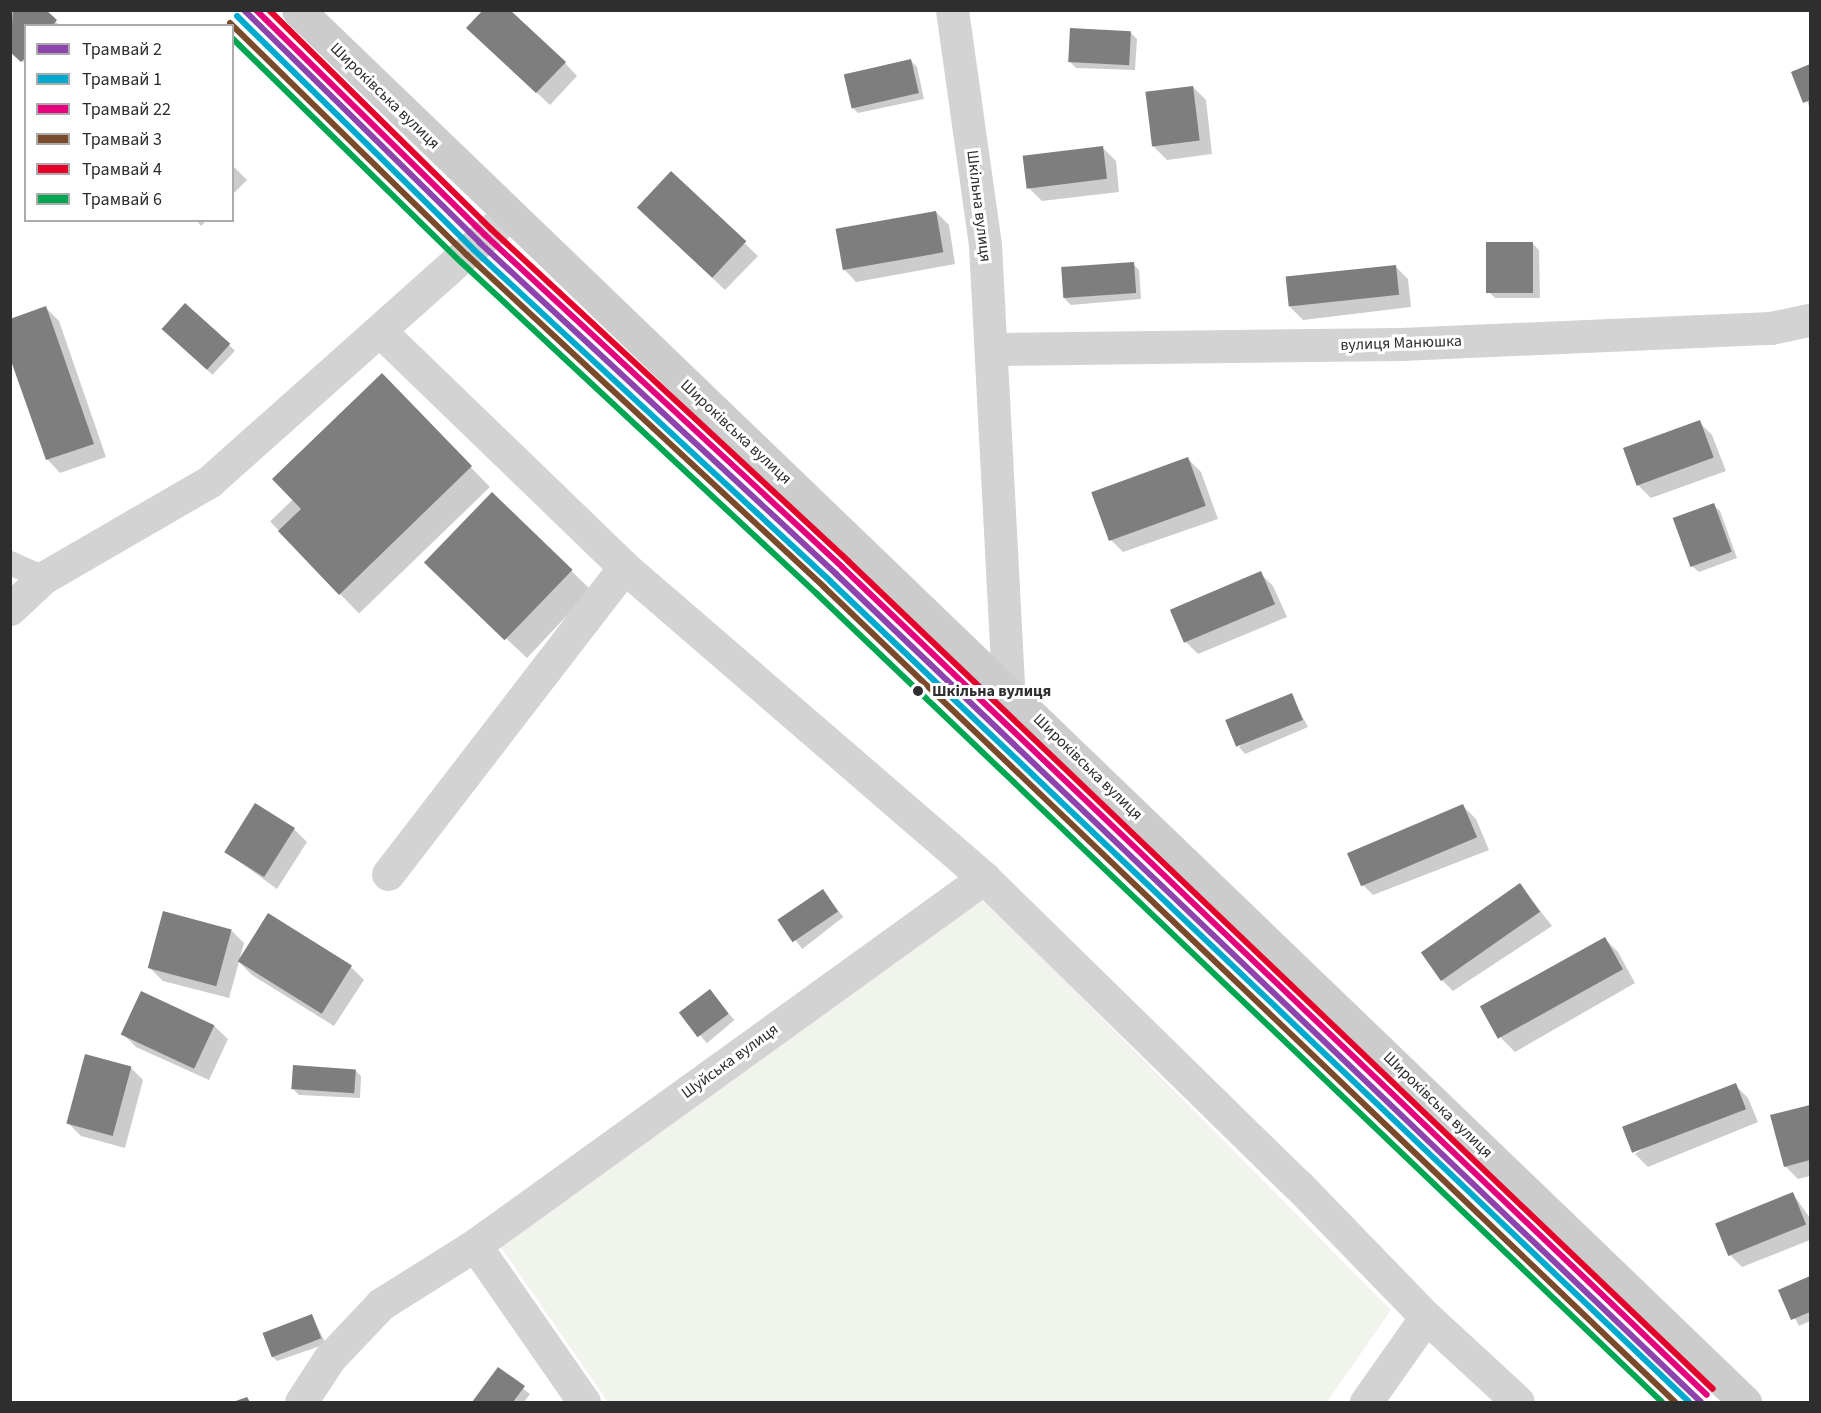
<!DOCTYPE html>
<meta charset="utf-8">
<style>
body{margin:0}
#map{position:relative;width:1821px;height:1413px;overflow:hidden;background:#fff;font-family:"Source Sans 3",sans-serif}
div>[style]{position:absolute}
.green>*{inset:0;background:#f1f4ec}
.shadow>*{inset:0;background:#0003;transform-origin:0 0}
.building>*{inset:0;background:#7e7e7e;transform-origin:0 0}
.service>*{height:24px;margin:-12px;padding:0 12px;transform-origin:12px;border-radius:12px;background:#d3d3d3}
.minor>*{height:33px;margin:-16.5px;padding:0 16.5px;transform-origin:16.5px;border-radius:16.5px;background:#d3d3d3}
.secondary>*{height:33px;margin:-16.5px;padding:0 16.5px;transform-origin:16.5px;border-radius:16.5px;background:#ccc}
.tram-1>*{height:6px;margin:-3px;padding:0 3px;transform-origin:3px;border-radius:3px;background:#8e44ad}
.tram-2>*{height:6px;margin:-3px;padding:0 3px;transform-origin:3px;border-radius:3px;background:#00a9ce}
.tram-3>*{height:6px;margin:-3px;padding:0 3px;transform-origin:3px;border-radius:3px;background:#e5007d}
.tram-4>*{height:6px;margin:-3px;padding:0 3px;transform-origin:3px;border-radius:3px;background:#7a4b2a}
.tram-5>*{height:6px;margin:-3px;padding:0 3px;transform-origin:3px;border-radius:3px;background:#e4002b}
.tram-6>*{height:6px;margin:-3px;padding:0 3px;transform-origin:3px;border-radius:3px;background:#00a651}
.dots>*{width:16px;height:16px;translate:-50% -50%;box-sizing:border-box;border:3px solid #fff;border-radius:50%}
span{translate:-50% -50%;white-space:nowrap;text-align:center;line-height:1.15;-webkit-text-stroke:6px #fff;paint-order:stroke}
.street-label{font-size:16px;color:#2e2e2e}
.stop-label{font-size:16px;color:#2e2e2e;font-weight:700}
.left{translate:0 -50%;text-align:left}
.frame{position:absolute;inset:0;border:12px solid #2e2e2e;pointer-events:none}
.legend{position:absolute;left:24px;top:24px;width:210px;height:198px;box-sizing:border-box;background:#fff;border:2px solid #ababab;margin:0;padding:8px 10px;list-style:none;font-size:18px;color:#2e2e2e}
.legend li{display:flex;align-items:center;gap:12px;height:30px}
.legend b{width:30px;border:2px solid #ababab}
</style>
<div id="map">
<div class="green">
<div style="clip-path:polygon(983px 897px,1391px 1310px,1327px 1402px,608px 1402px,500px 1246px)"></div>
</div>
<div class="shadow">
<div style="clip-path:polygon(15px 10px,44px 10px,60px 26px,26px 26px,26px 64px,10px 51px,10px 15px)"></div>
<div style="clip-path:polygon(1131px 33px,1137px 39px,1135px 70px,1076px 68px,1070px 62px)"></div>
<div style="clip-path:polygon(481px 41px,565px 63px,577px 76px,550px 105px)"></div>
<div style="clip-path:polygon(911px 61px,917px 67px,924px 99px,858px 113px,852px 107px,845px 74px)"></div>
<div style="clip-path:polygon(1810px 66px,1810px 108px,1793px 73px)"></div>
<div style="clip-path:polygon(1193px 87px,1206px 100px,1212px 154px,1167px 160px,1153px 146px)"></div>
<div style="clip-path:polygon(1102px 147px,1116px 161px,1119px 192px,1042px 201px,1029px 188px)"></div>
<div style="clip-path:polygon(232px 165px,247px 180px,232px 195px)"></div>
<div style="clip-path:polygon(671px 173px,758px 256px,725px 290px,651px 219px)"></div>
<div style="clip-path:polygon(936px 212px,949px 225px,955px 264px,856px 282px,843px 268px)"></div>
<div style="clip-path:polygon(196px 220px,207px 220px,201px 226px)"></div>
<div style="clip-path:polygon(1533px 244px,1539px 250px,1540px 298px,1495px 298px,1489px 292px)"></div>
<div style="clip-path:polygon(1133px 264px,1139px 270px,1141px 299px,1071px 305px,1064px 298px)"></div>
<div style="clip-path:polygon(1395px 266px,1408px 279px,1411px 307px,1303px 320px,1290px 307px)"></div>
<div style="left:186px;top:305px;width:67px;height:33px;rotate:43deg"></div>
<div style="clip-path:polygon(46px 308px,59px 321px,106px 457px,60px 473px,47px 459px)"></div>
<div style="left:401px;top:395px;width:128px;height:182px;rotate:46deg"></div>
<div style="clip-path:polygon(1699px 422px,1712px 435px,1726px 471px,1651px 498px,1638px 485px)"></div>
<div style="clip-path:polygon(1188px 459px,1201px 472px,1218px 519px,1123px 552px,1110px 539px)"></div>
<div style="clip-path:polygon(492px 494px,591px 590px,527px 658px,446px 582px)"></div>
<div style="clip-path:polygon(1713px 505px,1720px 511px,1737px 558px,1699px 572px,1692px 566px)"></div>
<div style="clip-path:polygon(1260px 573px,1273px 586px,1287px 617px,1198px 654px,1185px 641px)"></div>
<div style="clip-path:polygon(1291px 695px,1308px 727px,1245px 754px,1239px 747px)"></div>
<div style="clip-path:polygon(1463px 806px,1476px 819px,1489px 850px,1373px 895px,1360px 882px)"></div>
<div style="clip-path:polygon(294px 829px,307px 842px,277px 889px,226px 852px)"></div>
<div style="clip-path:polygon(1520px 885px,1552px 926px,1453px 991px,1440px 978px)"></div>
<div style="left:823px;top:891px;width:33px;height:52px;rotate:52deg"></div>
<div style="clip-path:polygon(231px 930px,244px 943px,239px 961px,351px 967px,364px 980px,334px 1026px,252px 975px,239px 962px,229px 998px,163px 981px,150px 968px)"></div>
<div style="clip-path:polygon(1605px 939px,1618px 952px,1635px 983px,1515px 1052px,1502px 1039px,1484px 1009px)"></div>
<div style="left:710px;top:991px;width:38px;height:36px;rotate:50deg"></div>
<div style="clip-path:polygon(142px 993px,214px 1026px,228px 1039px,209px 1080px,136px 1047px,123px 1034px)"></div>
<div style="clip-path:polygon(130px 1067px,143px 1080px,125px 1148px,81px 1136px,68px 1123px)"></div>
<div style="clip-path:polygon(355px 1070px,361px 1076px,360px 1098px,299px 1095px,293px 1089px)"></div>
<div style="clip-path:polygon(1735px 1085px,1748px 1098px,1758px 1122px,1648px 1167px,1635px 1154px)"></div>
<div style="clip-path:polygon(1810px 1106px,1810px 1176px,1798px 1179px,1785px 1166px,1771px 1117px)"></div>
<div style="clip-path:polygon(1793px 1194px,1810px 1218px,1810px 1240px,1742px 1267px,1729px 1254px)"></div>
<div style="clip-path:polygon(1810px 1278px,1810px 1321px,1799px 1326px,1780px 1291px)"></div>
<div style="clip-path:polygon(312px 1316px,326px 1344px,277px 1361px,271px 1355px)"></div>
<div style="clip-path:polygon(498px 1369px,530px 1394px,524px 1402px,473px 1402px)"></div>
</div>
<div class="building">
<div style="clip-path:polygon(13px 10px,46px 10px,57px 20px,52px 26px,26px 26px,26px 57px,21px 62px,10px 52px)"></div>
<div style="clip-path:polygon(483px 10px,510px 10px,566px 62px,536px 93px,466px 28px)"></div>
<div style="left:1070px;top:28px;width:61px;height:34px;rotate:3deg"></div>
<div style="left:911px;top:59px;width:35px;height:69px;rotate:77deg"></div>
<div style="clip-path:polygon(1810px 64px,1810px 100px,1803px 103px,1791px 72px)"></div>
<div style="left:1193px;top:86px;width:55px;height:48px;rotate:83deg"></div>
<div style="left:1103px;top:146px;width:33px;height:81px;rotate:83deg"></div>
<div style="left:671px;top:171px;width:103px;height:50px;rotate:43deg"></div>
<div style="left:936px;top:211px;width:42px;height:102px;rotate:80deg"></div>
<div style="left:1486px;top:242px;width:47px;height:51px"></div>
<div style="left:1134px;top:262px;width:31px;height:73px;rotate:86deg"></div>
<div style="left:1396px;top:265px;width:30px;height:111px;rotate:84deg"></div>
<div style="left:185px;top:303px;width:61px;height:35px;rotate:42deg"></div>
<div style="clip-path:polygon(46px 306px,94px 444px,46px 460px,10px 358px,10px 319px)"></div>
<div style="clip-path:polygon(382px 373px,472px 466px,339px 595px,278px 531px,301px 509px,272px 479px)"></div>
<div style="left:1700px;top:420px;width:40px;height:82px;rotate:70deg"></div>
<div style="left:1188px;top:457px;width:52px;height:103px;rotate:70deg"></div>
<div style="left:492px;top:492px;width:112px;height:98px;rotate:44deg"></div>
<div style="left:1714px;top:503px;width:52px;height:44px;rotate:70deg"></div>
<div style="left:1261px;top:571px;width:36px;height:99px;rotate:67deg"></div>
<div style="left:1292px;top:693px;width:29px;height:72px;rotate:68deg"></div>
<div style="left:255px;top:803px;width:47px;height:58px;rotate:32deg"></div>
<div style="left:1463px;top:804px;width:36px;height:126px;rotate:67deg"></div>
<div style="left:1520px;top:883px;width:35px;height:121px;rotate:55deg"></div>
<div style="left:823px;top:889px;width:27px;height:55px;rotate:56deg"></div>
<div style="left:163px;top:911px;width:71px;height:59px;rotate:15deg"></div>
<div style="left:268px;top:913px;width:99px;height:57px;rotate:32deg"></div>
<div style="left:1605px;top:937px;width:37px;height:143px;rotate:61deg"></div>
<div style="left:710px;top:989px;width:31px;height:39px;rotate:53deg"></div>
<div style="left:141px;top:991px;width:81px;height:48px;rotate:25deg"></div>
<div style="left:85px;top:1054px;width:48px;height:72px;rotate:15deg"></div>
<div style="left:293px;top:1065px;width:63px;height:24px;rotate:4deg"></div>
<div style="left:1736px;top:1083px;width:28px;height:122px;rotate:69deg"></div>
<div style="clip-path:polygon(1810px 1105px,1810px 1160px,1784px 1167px,1770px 1115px)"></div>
<div style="left:1793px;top:1192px;width:35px;height:84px;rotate:68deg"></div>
<div style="clip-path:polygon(1810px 1276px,1810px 1312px,1791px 1320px,1778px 1290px)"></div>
<div style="left:312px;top:1314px;width:26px;height:53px;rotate:69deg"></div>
<div style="clip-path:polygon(498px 1367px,525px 1386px,513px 1402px,472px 1402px)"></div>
<div style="clip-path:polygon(247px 1397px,250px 1402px,233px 1402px)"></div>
</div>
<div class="service">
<div style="left:10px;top:563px;width:36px;rotate:24deg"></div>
</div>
<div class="minor">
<div style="left:952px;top:10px;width:237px;rotate:82deg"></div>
<div style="left:985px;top:245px;width:446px;rotate:87deg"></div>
<div style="left:381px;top:332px;width:338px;rotate:44deg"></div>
<div style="left:624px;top:567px;width:476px;rotate:40.8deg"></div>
<div style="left:984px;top:878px;width:439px;rotate:44.4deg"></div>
<div style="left:1298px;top:1185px;width:184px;rotate:45.9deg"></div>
<div style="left:1426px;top:1317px;width:125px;rotate:42.7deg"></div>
<div style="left:991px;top:349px;width:410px;rotate:-0.7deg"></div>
<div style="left:1401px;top:344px;width:370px;rotate:-2.5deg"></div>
<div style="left:1771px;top:328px;width:40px;rotate:-12deg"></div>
<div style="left:10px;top:609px;width:45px;rotate:-43.2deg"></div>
<div style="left:43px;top:578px;width:193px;rotate:-30.1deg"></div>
<div style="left:210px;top:481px;width:398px;rotate:-41.7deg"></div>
<div style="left:388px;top:874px;width:387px;rotate:-52.4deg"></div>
<div style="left:301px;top:1402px;width:51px;rotate:-56.9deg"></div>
<div style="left:329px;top:1359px;width:76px;rotate:-46.6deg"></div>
<div style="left:381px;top:1304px;width:111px;rotate:-32.1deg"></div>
<div style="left:584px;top:1402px;width:191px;rotate:-124.8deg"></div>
<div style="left:475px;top:1245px;width:628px;rotate:-35.79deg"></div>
<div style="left:1366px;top:1402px;width:104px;rotate:-54.8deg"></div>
</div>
<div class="secondary">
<div style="left:298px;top:10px;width:2008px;rotate:43.89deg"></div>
</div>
<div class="tram-1">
<div style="left:244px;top:10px;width:330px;rotate:44.6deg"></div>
<div style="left:479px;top:242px;width:488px;rotate:42.9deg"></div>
<div style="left:836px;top:574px;width:1197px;rotate:43.75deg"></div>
</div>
<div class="tram-2">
<div style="left:237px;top:16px;width:332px;rotate:44.6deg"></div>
<div style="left:473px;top:249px;width:488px;rotate:42.9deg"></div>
<div style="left:830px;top:581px;width:1188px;rotate:43.7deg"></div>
</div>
<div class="tram-3">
<div style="left:256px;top:10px;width:321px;rotate:44.5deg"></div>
<div style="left:485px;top:235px;width:488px;rotate:42.9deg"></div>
<div style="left:842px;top:567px;width:1197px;rotate:43.75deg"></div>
</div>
<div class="tram-4">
<div style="left:230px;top:23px;width:332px;rotate:44.4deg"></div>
<div style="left:467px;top:255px;width:488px;rotate:42.9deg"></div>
<div style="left:824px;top:587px;width:1178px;rotate:43.76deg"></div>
</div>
<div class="tram-5">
<div style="left:269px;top:10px;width:312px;rotate:44.6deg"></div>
<div style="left:491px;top:229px;width:488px;rotate:42.9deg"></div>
<div style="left:848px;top:561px;width:1197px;rotate:43.75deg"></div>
</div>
<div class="tram-6">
<div style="left:232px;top:38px;width:320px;rotate:44.4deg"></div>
<div style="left:461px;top:262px;width:487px;rotate:43deg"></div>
<div style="left:817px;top:594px;width:1169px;rotate:43.72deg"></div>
</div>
<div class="dots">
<div style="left:918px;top:691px;background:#2e2e2e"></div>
</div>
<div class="street-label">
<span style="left:385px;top:96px;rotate:44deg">Широківська вулиця</span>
<span style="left:979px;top:206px;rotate:83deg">Шкільна вулиця</span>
<span style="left:1401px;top:343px;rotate:-2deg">вулиця Манюшка</span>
<span style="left:736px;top:432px;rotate:43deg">Широківська вулиця</span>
<span style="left:1088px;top:767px;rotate:44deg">Широківська вулиця</span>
<span style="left:730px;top:1061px;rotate:-36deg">Шуйська вулиця</span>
<span style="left:1438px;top:1105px;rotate:44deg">Широківська вулиця</span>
</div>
<div class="stop-label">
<span class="left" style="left:932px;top:691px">Шкільна вулиця</span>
</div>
<div class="frame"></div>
<ul class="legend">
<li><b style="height:8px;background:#8e44ad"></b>Трамвай 2</li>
<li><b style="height:8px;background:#00a9ce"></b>Трамвай 1</li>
<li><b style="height:8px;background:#e5007d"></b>Трамвай 22</li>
<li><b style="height:8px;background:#7a4b2a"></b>Трамвай 3</li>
<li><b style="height:8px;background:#e4002b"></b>Трамвай 4</li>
<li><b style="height:8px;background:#00a651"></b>Трамвай 6</li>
</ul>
</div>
